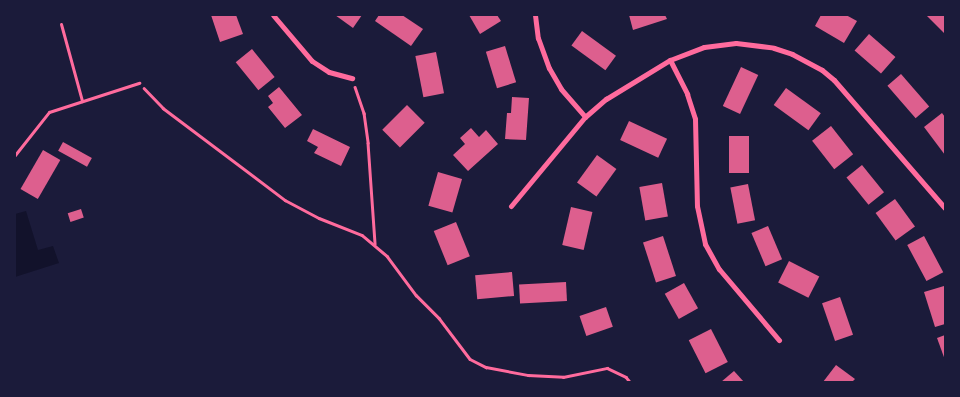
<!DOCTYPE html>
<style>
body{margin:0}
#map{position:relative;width:960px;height:397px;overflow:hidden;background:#1b1b3a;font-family:Inter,sans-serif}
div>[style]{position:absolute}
.water>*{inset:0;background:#12122b}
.building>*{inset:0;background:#dd5f8e;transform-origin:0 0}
.path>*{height:2.5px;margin:-1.25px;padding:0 1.25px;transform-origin:1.25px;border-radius:1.25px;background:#ff6b9d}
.service>*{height:3px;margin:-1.5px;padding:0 1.5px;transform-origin:1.5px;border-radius:1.5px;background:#ff6b9d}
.minor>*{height:5px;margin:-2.5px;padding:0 2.5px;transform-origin:2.5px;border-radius:2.5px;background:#ff6b9d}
span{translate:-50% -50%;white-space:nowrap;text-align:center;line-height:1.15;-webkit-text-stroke:4px #1b1b3a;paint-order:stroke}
.frame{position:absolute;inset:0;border:16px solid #1b1b3a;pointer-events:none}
</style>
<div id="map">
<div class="water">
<div style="clip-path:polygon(26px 211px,38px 250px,53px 246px,59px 263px,15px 277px,15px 214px)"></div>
</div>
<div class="building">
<div style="clip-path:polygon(211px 15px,236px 15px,243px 34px,220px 42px)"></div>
<div style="clip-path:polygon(335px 15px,362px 15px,353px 28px)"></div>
<div style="clip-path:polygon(379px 15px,402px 15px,423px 29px,411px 46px,375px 21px)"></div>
<div style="clip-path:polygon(469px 15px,497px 15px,501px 21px,480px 34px)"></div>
<div style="clip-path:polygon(629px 15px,665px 15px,667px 19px,633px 30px)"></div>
<div style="clip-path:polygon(821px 15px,846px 15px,857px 21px,844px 43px,815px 26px)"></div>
<div style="clip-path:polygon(926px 15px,945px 15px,945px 34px)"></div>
<div style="left:582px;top:31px;width:42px;height:18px;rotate:36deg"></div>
<div style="left:869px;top:34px;width:35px;height:22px;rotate:41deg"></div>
<div style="left:505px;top:46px;width:38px;height:20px;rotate:73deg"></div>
<div style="left:252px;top:49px;width:36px;height:21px;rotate:51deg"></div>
<div style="left:436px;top:52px;width:42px;height:21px;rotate:79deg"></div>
<div style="left:741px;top:67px;width:19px;height:43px;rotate:25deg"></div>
<div style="left:901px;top:74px;width:43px;height:18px;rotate:49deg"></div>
<div style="clip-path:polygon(279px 87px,302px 115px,285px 128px,268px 107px,273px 103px,268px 96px)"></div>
<div style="left:786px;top:88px;width:43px;height:21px;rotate:36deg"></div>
<div style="clip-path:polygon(512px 97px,529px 98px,526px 140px,505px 139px,507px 113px,511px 113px)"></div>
<div style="left:407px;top:105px;width:25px;height:35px;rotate:45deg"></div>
<div style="clip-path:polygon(942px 113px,945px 117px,945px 155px,924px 127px)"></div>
<div style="left:629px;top:121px;width:42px;height:21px;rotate:25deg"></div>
<div style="left:831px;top:126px;width:36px;height:24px;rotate:52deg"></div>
<div style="clip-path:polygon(471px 128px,479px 137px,486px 130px,498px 144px,468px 171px,453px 155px,465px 144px,460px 138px)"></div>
<div style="clip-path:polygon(313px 129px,350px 147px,341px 166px,314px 153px,318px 147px,307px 141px)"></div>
<div style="left:729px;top:136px;width:20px;height:37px"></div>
<div style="left:63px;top:142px;width:33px;height:10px;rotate:29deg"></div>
<div style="left:43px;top:150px;width:20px;height:45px;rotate:30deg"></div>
<div style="left:597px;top:155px;width:24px;height:34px;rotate:36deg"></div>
<div style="left:862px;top:165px;width:35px;height:20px;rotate:51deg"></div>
<div style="left:438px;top:172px;width:25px;height:35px;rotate:16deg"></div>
<div style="left:662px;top:183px;width:34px;height:23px;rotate:80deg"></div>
<div style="left:748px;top:184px;width:37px;height:18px;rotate:79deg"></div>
<div style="left:895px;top:199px;width:34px;height:24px;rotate:54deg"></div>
<div style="left:571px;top:207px;width:22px;height:39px;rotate:13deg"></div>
<div style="left:81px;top:209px;width:9px;height:14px;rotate:72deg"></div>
<div style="left:456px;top:222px;width:37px;height:24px;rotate:68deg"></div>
<div style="left:768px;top:226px;width:36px;height:18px;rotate:67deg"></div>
<div style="left:663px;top:236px;width:42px;height:21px;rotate:72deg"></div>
<div style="left:924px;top:236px;width:41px;height:19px;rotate:62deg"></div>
<div style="left:789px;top:261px;width:34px;height:24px;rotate:27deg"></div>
<div style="left:512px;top:272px;width:24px;height:37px;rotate:85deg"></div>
<div style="left:566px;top:282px;width:19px;height:47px;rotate:87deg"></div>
<div style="left:684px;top:283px;width:29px;height:22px;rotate:61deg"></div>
<div style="clip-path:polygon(944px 286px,945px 324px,935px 327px,924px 292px)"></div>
<div style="left:840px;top:297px;width:40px;height:19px;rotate:71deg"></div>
<div style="left:606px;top:307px;width:21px;height:28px;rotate:71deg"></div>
<div style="left:711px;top:329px;width:37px;height:25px;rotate:63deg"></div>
<div style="clip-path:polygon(945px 335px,945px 360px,937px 338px)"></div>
<div style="clip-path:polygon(836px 365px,855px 379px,852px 382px,823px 382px)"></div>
<div style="clip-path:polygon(734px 371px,744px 382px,721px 382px)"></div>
</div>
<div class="path">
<div style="left:355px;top:87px;width:28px;rotate:71deg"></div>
<div style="left:364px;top:113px;width:30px;rotate:82deg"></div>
<div style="left:368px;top:143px;width:101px;rotate:86deg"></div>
<div style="left:144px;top:88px;width:28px;rotate:46deg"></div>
<div style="left:163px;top:108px;width:153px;rotate:37deg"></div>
<div style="left:285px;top:200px;width:38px;rotate:28deg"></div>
<div style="left:319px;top:218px;width:46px;rotate:21.6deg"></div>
<div style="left:362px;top:235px;width:33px;rotate:40deg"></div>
<div style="left:387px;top:256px;width:49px;rotate:53.4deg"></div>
<div style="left:416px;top:295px;width:33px;rotate:45deg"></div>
<div style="left:439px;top:318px;width:51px;rotate:52.9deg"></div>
<div style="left:470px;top:359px;width:18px;rotate:27deg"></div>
<div style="left:486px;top:367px;width:43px;rotate:10.8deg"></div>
<div style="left:528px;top:375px;width:35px;rotate:3deg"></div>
<div style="left:563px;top:377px;width:45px;rotate:-11.6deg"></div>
<div style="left:607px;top:368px;width:21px;rotate:25deg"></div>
<div style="left:626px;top:377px;width:6px;rotate:51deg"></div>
</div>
<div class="service">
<div style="left:61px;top:24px;width:80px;rotate:74.7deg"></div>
<div style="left:15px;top:155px;width:55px;rotate:-51.7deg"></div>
<div style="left:49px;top:112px;width:95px;rotate:-17.9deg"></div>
</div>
<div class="minor">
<div style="left:273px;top:15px;width:60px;rotate:49.7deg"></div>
<div style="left:312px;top:61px;width:20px;rotate:33deg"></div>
<div style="left:329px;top:72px;width:24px;rotate:15deg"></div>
<div style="left:535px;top:15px;width:23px;rotate:83deg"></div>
<div style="left:538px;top:38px;width:32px;rotate:70deg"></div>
<div style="left:549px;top:68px;width:24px;rotate:60deg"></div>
<div style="left:561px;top:89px;width:37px;rotate:49deg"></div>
<div style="left:670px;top:60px;width:38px;rotate:63deg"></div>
<div style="left:687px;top:94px;width:26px;rotate:72deg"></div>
<div style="left:695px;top:119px;width:87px;rotate:88.7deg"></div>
<div style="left:697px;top:206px;width:39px;rotate:78deg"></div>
<div style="left:705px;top:244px;width:29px;rotate:61deg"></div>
<div style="left:719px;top:269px;width:93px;rotate:49.8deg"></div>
<div style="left:511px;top:206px;width:116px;rotate:-50.3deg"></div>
<div style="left:585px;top:117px;width:28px;rotate:-41deg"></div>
<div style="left:606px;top:99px;width:75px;rotate:-31.4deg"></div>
<div style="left:670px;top:60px;width:36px;rotate:-21deg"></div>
<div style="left:704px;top:47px;width:32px;rotate:-7deg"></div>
<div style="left:736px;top:43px;width:38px;rotate:7deg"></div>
<div style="left:774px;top:48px;width:19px;rotate:18deg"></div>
<div style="left:792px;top:54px;width:34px;rotate:28deg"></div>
<div style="left:822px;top:70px;width:16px;rotate:40deg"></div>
<div style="left:834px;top:80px;width:169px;rotate:49.1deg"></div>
</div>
<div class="frame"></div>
</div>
